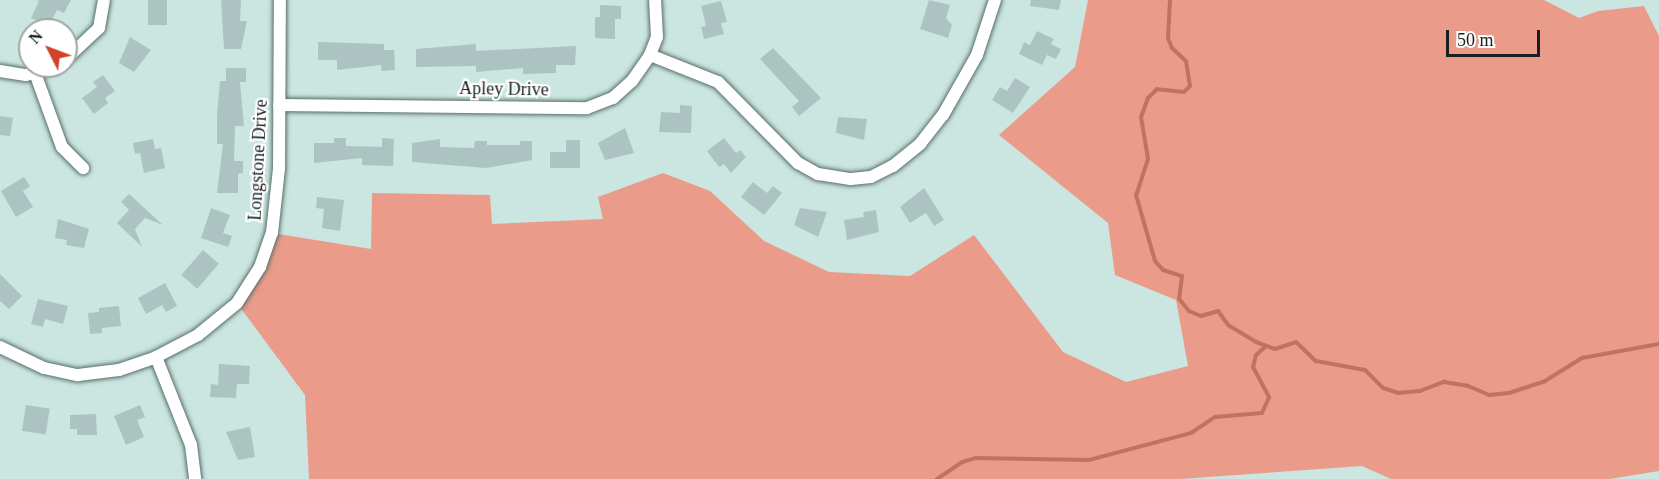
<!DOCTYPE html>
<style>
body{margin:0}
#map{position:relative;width:1659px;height:479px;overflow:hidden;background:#cbe5e1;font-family:Georgia,serif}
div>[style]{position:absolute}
.green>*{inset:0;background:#eb9b89}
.stream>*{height:4px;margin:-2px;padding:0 2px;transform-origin:2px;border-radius:2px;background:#c17361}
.building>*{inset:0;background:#abc4c1;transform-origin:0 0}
.roads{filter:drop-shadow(0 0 2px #576f6b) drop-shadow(0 0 2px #576f6b)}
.minor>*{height:12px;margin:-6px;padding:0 6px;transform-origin:6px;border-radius:6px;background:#fff}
span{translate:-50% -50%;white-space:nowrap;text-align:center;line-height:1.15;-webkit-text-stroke:4.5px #fff;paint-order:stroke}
.street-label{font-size:18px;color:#17201f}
.north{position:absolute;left:18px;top:18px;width:60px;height:60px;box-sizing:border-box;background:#fff;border:2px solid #a2a6a5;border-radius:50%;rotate:312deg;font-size:16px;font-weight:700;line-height:24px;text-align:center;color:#17201f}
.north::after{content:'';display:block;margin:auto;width:21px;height:27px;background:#cf4428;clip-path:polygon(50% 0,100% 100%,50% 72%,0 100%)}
.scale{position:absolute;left:1446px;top:30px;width:94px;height:27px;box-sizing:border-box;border:3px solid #17201f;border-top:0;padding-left:8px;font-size:18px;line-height:21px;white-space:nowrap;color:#17201f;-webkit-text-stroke:4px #fff;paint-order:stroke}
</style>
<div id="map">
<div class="green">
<div style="clip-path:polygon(1088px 0,1544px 0,1579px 18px,1598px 11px,1644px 6px,1659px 36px,1659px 471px,1610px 479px,1391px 479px,1362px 466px,1180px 479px,309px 479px,305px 395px,237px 303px,272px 233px,371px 249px,372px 193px,490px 195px,492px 224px,603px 219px,598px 197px,663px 173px,710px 191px,764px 241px,829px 272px,910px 276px,974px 235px,1063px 352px,1126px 382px,1188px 366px,1176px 300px,1115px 275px,1108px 223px,999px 135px,1075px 67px)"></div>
</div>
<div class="stream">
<div style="left:1170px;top:0;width:38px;rotate:93deg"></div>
<div style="left:1168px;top:38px;width:11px;rotate:68deg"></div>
<div style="left:1172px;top:48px;width:19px;rotate:43deg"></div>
<div style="left:1186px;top:61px;width:25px;rotate:81deg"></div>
<div style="left:1190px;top:86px;width:8px;rotate:135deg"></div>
<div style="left:1184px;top:92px;width:27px;rotate:-174deg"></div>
<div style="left:1157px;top:89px;width:13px;rotate:135deg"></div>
<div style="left:1148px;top:98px;width:20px;rotate:110deg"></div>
<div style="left:1141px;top:117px;width:43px;rotate:80.5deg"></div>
<div style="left:1148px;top:159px;width:38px;rotate:108deg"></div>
<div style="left:1136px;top:195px;width:69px;rotate:73.9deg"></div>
<div style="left:1155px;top:261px;width:12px;rotate:48deg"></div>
<div style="left:1163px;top:270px;width:20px;rotate:18deg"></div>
<div style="left:1182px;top:276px;width:23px;rotate:97deg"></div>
<div style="left:1179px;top:299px;width:16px;rotate:50deg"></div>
<div style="left:1189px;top:311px;width:13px;rotate:23deg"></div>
<div style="left:1201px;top:316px;width:18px;rotate:-16deg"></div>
<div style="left:1218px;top:311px;width:17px;rotate:54deg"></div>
<div style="left:1228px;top:325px;width:33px;rotate:31deg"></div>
<div style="left:1256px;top:342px;width:20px;rotate:20deg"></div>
<div style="left:1275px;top:349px;width:22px;rotate:-18deg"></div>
<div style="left:1296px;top:342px;width:28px;rotate:44deg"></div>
<div style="left:1316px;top:361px;width:50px;rotate:10.4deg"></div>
<div style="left:1365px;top:370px;width:25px;rotate:45deg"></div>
<div style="left:1383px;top:388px;width:16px;rotate:18deg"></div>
<div style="left:1398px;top:393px;width:22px;rotate:-5deg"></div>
<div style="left:1420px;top:391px;width:26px;rotate:-21deg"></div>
<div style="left:1444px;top:382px;width:24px;rotate:9deg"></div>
<div style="left:1468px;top:386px;width:23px;rotate:23deg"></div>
<div style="left:1489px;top:395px;width:20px;rotate:-6deg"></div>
<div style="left:1509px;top:393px;width:38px;rotate:-18deg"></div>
<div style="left:1545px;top:381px;width:44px;rotate:-31.9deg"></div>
<div style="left:1582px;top:358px;width:78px;rotate:-10.3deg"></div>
<div style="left:937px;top:479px;width:30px;rotate:-34deg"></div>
<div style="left:962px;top:462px;width:15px;rotate:-16deg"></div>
<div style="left:976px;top:458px;width:113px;rotate:1deg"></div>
<div style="left:1089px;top:460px;width:106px;rotate:-14.8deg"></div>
<div style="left:1191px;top:433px;width:29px;rotate:-34deg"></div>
<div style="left:1215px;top:417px;width:47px;rotate:-4.9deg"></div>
<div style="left:1262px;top:413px;width:17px;rotate:-66deg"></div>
<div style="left:1269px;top:397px;width:34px;rotate:-118deg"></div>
<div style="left:1253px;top:367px;width:12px;rotate:-76deg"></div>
<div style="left:1256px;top:355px;width:12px;rotate:-42deg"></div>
</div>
<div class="building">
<div style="clip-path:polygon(36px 0,71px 0,64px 13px,57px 10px,49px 26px,31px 18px,39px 1px)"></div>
<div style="left:148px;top:0;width:19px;height:25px"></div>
<div style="clip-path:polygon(221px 0,241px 0,240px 21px,247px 21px,241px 49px,224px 49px)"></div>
<div style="clip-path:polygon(929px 0,950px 5px,946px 18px,952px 25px,948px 38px,920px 29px)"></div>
<div style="clip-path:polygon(1031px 0,1061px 0,1059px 10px,1030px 6px)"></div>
<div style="clip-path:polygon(721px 1px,727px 22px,721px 23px,724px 34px,704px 39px,701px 27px,706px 26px,701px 6px)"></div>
<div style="clip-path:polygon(600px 5px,621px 6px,621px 19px,615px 19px,615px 39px,595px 38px,595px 17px,600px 17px)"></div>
<div style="clip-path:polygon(1037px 31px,1054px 39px,1051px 44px,1061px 49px,1056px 59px,1047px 55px,1042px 65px,1019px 54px,1024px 42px,1030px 45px)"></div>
<div style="clip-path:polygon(130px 37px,151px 50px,134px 72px,119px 63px)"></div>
<div style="clip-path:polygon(318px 42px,384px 44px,384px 50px,394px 50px,395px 70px,382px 71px,381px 65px,337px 70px,337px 60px,318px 60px)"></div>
<div style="clip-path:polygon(476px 44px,476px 51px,576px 46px,575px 65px,556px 65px,556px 73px,523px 74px,523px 68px,476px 72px,476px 66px,416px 67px,416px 49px)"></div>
<div style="clip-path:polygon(773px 48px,821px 98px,799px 116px,792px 107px,799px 101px,760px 59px)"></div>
<div style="clip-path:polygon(226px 68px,246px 68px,246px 82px,240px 82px,244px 126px,235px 126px,234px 161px,243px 161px,243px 173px,238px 174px,238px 193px,217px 193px,223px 144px,217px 144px,217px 115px,220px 81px,226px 81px)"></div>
<div style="clip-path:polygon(103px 75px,115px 91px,105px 98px,108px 103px,94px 114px,82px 98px,97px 87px,93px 82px)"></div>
<div style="clip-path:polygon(1015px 78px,1030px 87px,1013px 113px,992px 100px,1000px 87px,1007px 91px)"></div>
<div style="clip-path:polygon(680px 105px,692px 106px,691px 133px,659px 132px,661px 112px,680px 113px)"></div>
<div style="clip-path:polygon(0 116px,13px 118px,10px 136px,0 135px)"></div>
<div style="clip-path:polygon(838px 117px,867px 119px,864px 140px,836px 133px)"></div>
<div style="clip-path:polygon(625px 128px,634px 153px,605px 160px,598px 143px)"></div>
<div style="clip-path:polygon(334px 138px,346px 138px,346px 146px,382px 147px,382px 138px,394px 139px,393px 166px,362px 165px,362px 158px,314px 163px,314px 143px,334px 143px)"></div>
<div style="clip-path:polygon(724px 138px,736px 153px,740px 150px,746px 157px,731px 173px,724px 164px,719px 167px,707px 151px)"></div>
<div style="clip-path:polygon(153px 139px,155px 149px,161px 148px,165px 168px,144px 173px,140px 153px,135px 154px,133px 143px)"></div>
<div style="clip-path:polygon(440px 139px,440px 147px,474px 148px,475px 141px,487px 141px,487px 145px,520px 145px,520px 141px,532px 141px,532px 160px,486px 168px,412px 162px,412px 143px)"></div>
<div style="clip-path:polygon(566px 140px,580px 140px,580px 168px,550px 168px,550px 152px,566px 152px)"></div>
<div style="clip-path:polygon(24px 177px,30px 186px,23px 191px,33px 207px,16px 217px,1px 191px)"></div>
<div style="clip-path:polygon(753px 182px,767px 193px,773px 186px,782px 193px,764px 215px,741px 197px)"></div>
<div style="clip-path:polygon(924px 188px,944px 220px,934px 226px,926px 213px,910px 223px,900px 207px)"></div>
<div style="clip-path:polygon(129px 194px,163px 225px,145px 218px,135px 229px,142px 247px,117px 223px,129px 210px,121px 202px)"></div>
<div style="clip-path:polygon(317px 197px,344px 200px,340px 231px,322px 228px,324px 209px,316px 208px)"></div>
<div style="clip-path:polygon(211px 208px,230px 215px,223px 233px,232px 236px,228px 247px,201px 238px)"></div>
<div style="clip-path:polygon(800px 208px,827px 212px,818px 237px,794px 225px)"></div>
<div style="clip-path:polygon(876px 210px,879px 232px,847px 240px,844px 220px,864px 217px,863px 212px)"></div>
<div style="clip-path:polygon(58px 219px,89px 229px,84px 248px,66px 245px,67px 240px,55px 238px)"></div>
<div style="left:203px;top:250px;width:21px;height:33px;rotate:41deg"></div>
<div style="clip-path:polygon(0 274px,22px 296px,9px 309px,0 301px)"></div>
<div style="clip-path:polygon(165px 283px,177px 306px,166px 312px,162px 305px,146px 314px,138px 298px)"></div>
<div style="clip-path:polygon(38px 299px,68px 306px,63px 324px,45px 319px,43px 327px,31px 324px)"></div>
<div style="clip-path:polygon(119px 306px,121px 326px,102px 328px,102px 333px,90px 334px,88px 313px,99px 312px,99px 308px)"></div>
<div style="clip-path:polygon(219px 364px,250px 366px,249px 384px,237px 384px,236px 398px,210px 397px,211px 384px,218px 385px)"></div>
<div style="left:26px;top:405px;width:24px;height:26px;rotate:9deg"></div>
<div style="clip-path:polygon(140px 405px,145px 417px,137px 420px,144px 437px,126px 445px,114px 416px)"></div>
<div style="clip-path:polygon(96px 414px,97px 435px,77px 435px,77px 429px,70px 429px,70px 415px)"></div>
<div style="clip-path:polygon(250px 427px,255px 457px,238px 460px,226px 432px)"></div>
</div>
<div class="roads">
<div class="minor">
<div style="left:650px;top:55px;width:73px;rotate:21.7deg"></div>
<div style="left:718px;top:82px;width:114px;rotate:45.4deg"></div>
<div style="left:798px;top:163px;width:23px;rotate:29deg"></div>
<div style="left:818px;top:174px;width:33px;rotate:9deg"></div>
<div style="left:851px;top:179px;width:20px;rotate:-6deg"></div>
<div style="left:871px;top:177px;width:25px;rotate:-27deg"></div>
<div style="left:893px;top:166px;width:35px;rotate:-39deg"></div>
<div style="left:920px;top:144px;width:37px;rotate:-52deg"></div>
<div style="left:943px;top:115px;width:69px;rotate:-60.5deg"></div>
<div style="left:977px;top:55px;width:58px;rotate:-71.9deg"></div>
<div style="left:66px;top:59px;width:45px;rotate:-43.2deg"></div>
<div style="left:99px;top:28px;width:28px;rotate:-80deg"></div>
<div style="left:0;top:71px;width:26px;rotate:9deg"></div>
<div style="left:26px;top:75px;width:30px;rotate:-17deg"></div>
<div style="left:35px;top:73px;width:79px;rotate:70deg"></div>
<div style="left:62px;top:147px;width:30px;rotate:45deg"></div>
<div style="left:279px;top:105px;width:308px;rotate:0.6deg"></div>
<div style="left:587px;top:108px;width:28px;rotate:-21deg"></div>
<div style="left:613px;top:98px;width:25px;rotate:-42deg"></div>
<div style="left:632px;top:81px;width:32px;rotate:-55deg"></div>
<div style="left:650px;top:55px;width:19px;rotate:-69deg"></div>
<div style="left:657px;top:37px;width:37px;rotate:-93deg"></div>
<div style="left:0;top:347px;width:49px;rotate:25.5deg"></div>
<div style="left:44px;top:368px;width:35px;rotate:12deg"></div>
<div style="left:78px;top:375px;width:41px;rotate:-7deg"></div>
<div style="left:119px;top:370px;width:39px;rotate:-19deg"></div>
<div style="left:156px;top:357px;width:47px;rotate:-27.6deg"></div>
<div style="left:198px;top:335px;width:50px;rotate:-39.4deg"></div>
<div style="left:237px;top:303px;width:43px;rotate:-57.4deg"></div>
<div style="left:260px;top:267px;width:36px;rotate:-71deg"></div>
<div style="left:272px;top:233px;width:64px;rotate:-83.8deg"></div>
<div style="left:279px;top:169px;width:169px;rotate:-89.7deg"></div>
<div style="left:156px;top:357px;width:95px;rotate:68.3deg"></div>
<div style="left:191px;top:445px;width:34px;rotate:83deg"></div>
</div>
</div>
<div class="street-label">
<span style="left:504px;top:89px;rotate:1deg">Apley Drive</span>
<span style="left:258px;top:160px;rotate:-87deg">Longstone Drive</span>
</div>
<div class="north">N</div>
<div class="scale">50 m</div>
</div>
